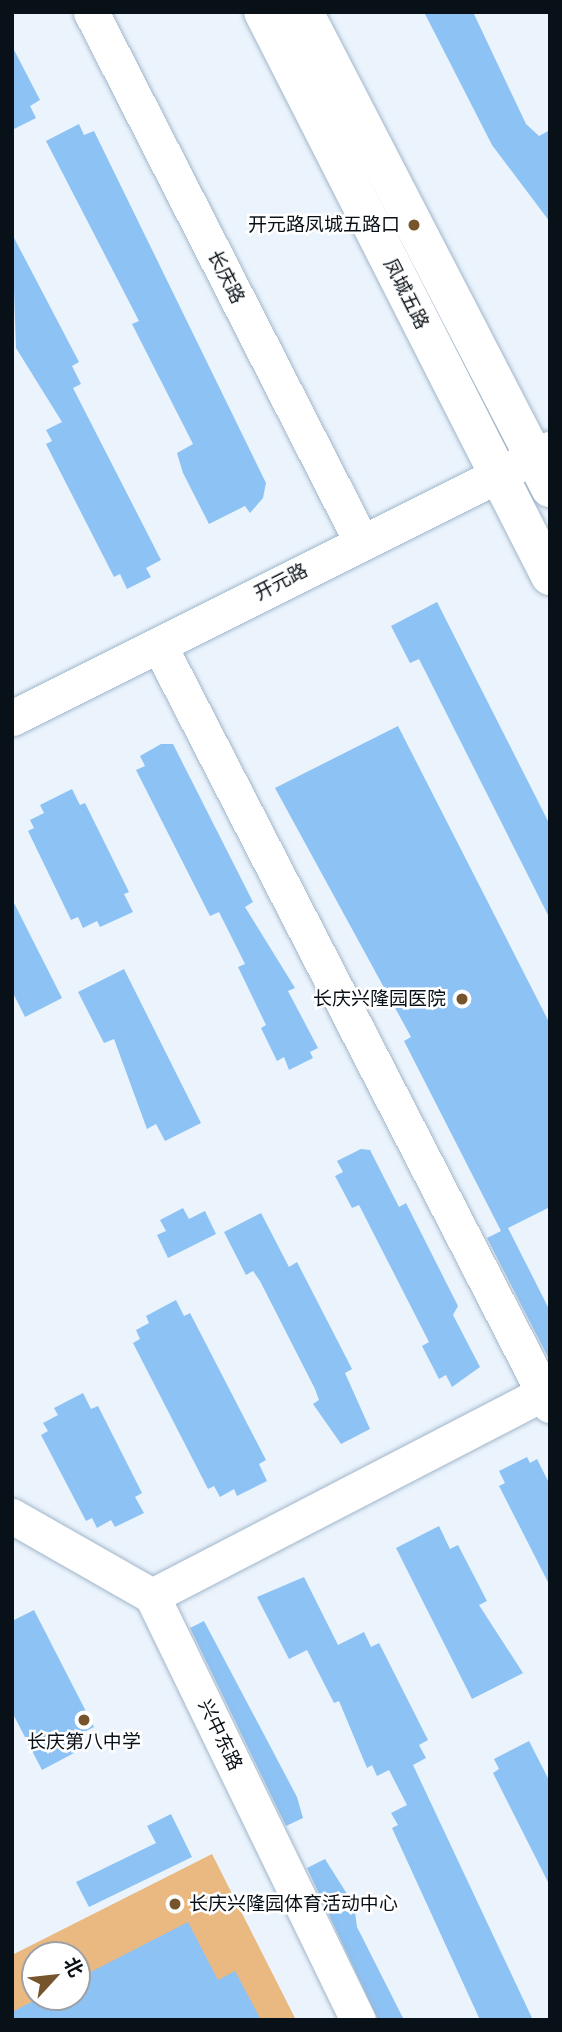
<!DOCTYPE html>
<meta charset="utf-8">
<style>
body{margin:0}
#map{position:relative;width:562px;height:2032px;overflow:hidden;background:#ebf4fd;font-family:Bitter,"Noto Sans SC",serif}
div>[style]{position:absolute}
.green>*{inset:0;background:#eab981}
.building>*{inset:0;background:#8dc2f4}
.roads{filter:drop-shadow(0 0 2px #a1b6ca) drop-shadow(0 0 2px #a1b6ca)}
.minor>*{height:35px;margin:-17.5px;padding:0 17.5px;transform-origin:17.5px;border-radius:17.5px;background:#fff}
.major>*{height:38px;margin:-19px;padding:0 19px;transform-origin:19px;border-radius:19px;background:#fff}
.dots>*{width:19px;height:19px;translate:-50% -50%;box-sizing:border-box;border:4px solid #fff;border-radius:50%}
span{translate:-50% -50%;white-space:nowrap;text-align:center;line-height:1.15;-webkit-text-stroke:5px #fff;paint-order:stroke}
.poi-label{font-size:19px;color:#091118}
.right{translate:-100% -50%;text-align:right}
.left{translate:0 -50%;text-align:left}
.street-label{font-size:19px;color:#091118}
.frame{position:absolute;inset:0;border:14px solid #091118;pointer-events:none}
.north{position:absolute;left:21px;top:1941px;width:70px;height:70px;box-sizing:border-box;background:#fff;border:2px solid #9da0a3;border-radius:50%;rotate:63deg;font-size:19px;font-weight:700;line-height:28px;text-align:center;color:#091118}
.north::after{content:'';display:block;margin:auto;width:24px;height:32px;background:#77552c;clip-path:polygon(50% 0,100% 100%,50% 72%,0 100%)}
</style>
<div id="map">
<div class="green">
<div style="clip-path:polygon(evenodd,212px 1854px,296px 2020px,12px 2020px,12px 1955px,212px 1854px,35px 1955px,77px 1955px,77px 1997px,35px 1997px,35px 1955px)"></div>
</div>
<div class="building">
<div style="clip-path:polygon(424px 12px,473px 12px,526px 124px,539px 136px,550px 130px,550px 222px,492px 145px)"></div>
<div style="clip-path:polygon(12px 46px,40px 100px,30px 106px,36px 118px,12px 130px)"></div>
<div style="clip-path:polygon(79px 124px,84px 135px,94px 131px,266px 483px,263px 498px,250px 513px,245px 506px,209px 524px,183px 473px,177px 453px,193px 444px,132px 324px,139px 321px,46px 141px)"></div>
<div style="clip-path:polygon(12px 234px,79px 362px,72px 366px,81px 384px,73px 388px,161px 560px,146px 568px,151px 577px,127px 589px,120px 574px,114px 577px,46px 444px,52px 441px,46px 430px,62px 422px,16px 348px)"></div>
<div style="clip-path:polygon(437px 602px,550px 825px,550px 919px,419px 659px,410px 663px,391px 626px)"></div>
<div style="clip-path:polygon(398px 726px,550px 1024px,550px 1207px,508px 1228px,550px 1311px,550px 1361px,487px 1238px,501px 1231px,404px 1041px,411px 1037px,275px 788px)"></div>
<div style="clip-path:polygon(161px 744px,173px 744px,253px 902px,245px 907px,295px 988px,288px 991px,318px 1048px,310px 1052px,313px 1058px,289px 1070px,284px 1057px,277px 1061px,261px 1028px,266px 1025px,238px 967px,245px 964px,219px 912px,210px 916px,136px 770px,145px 766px,140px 756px)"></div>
<div style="clip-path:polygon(72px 789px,80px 805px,85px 803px,129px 892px,124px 894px,133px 912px,100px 927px,97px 921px,83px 928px,78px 917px,71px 920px,28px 831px,34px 828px,30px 820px,44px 813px,40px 805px)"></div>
<div style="clip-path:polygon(12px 899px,62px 998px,25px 1017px,12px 991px)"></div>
<div style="clip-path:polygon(124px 969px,201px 1123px,165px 1141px,156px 1124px,147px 1129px,114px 1039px,104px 1043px,78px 992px)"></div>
<div style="clip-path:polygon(361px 1149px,370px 1150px,399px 1207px,406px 1203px,458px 1306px,453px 1315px,480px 1367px,452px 1387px,446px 1375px,439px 1379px,422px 1346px,429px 1342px,359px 1205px,352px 1208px,335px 1176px,343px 1172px,337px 1161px)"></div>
<div style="clip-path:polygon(183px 1208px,189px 1219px,205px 1211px,216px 1234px,168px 1258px,157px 1235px,166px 1231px,160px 1220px)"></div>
<div style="clip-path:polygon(261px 1213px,289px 1267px,297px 1262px,352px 1369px,345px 1373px,370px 1429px,341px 1444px,313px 1404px,319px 1400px,315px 1389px,260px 1281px,253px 1271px,246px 1275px,224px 1232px)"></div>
<div style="clip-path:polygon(176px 1300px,184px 1316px,190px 1313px,266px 1460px,259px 1464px,267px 1481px,237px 1496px,234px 1489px,220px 1497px,214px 1486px,208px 1489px,133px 1343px,140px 1339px,136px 1330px,149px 1323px,146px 1316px)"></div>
<div style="clip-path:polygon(83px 1393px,91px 1409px,98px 1406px,142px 1493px,135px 1497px,144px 1513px,115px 1527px,111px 1520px,97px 1528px,92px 1518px,86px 1521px,41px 1435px,48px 1431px,43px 1423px,58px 1415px,54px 1408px)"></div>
<div style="clip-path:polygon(527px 1457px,530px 1463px,537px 1459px,550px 1485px,550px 1586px,499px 1486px,505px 1483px,499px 1471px)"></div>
<div style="clip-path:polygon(439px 1526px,450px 1549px,458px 1545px,487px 1601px,479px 1605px,523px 1673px,472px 1699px,396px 1548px)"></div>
<div style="clip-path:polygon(304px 1577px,338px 1645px,364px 1632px,371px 1647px,379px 1643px,428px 1740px,419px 1745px,426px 1758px,413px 1765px,533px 2020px,480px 2020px,392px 1828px,398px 1825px,391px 1813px,407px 1805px,389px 1770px,377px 1776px,372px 1765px,367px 1768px,339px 1701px,334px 1703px,307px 1650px,289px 1659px,257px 1597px)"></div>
<div style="clip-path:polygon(34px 1610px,94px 1727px,68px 1740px,74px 1753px,42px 1770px,12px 1712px,12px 1621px)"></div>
<div style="clip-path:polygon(204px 1621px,297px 1797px,303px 1818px,286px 1826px,190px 1628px)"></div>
<div style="clip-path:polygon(529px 1741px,550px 1782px,550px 1886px,493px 1773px,499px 1769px,494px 1759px)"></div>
<div style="clip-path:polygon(171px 1814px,192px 1857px,89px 1907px,76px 1882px,156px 1843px,147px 1826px)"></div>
<div style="clip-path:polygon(325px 1859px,354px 1905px,357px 1927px,404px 2020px,378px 2020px,307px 1868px)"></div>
<div style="clip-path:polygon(188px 1922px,218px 1980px,235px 1971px,261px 2020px,12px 2020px,12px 2012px,41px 1997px,77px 1997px,77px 1979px)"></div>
</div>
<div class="roads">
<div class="minor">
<div style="left:91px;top:12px;width:594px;rotate:62.96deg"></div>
<div style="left:159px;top:645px;width:855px;rotate:62.78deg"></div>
<div style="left:12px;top:718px;width:602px;rotate:-26.57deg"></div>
<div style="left:12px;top:1516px;width:161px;rotate:29.7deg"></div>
<div style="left:152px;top:1596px;width:471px;rotate:64.1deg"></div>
<div style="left:152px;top:1596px;width:441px;rotate:-27.4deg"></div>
</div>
<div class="major">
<div style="left:263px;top:12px;width:633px;rotate:63.03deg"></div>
<div style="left:304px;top:12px;width:536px;rotate:62.67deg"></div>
</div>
</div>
<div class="dots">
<div style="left:414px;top:225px;background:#77552c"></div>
<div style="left:462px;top:999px;background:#77552c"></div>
<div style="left:84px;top:1720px;background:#77552c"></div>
<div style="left:175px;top:1904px;background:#77552c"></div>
</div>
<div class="poi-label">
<span class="right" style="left:400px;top:225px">开元路凤城五路口</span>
<span class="right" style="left:446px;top:999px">长庆兴隆园医院</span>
<span style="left:84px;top:1742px">长庆第八中学</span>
<span class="left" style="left:189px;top:1904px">长庆兴隆园体育活动中心</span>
</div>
<div class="street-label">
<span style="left:226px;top:277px;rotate:63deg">长庆路</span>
<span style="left:406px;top:294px;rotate:63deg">凤城五路</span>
<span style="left:281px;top:582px;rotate:-27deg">开元路</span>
<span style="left:220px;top:1735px;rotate:64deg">兴中东路</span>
</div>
<div class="frame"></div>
<div class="north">北</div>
</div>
